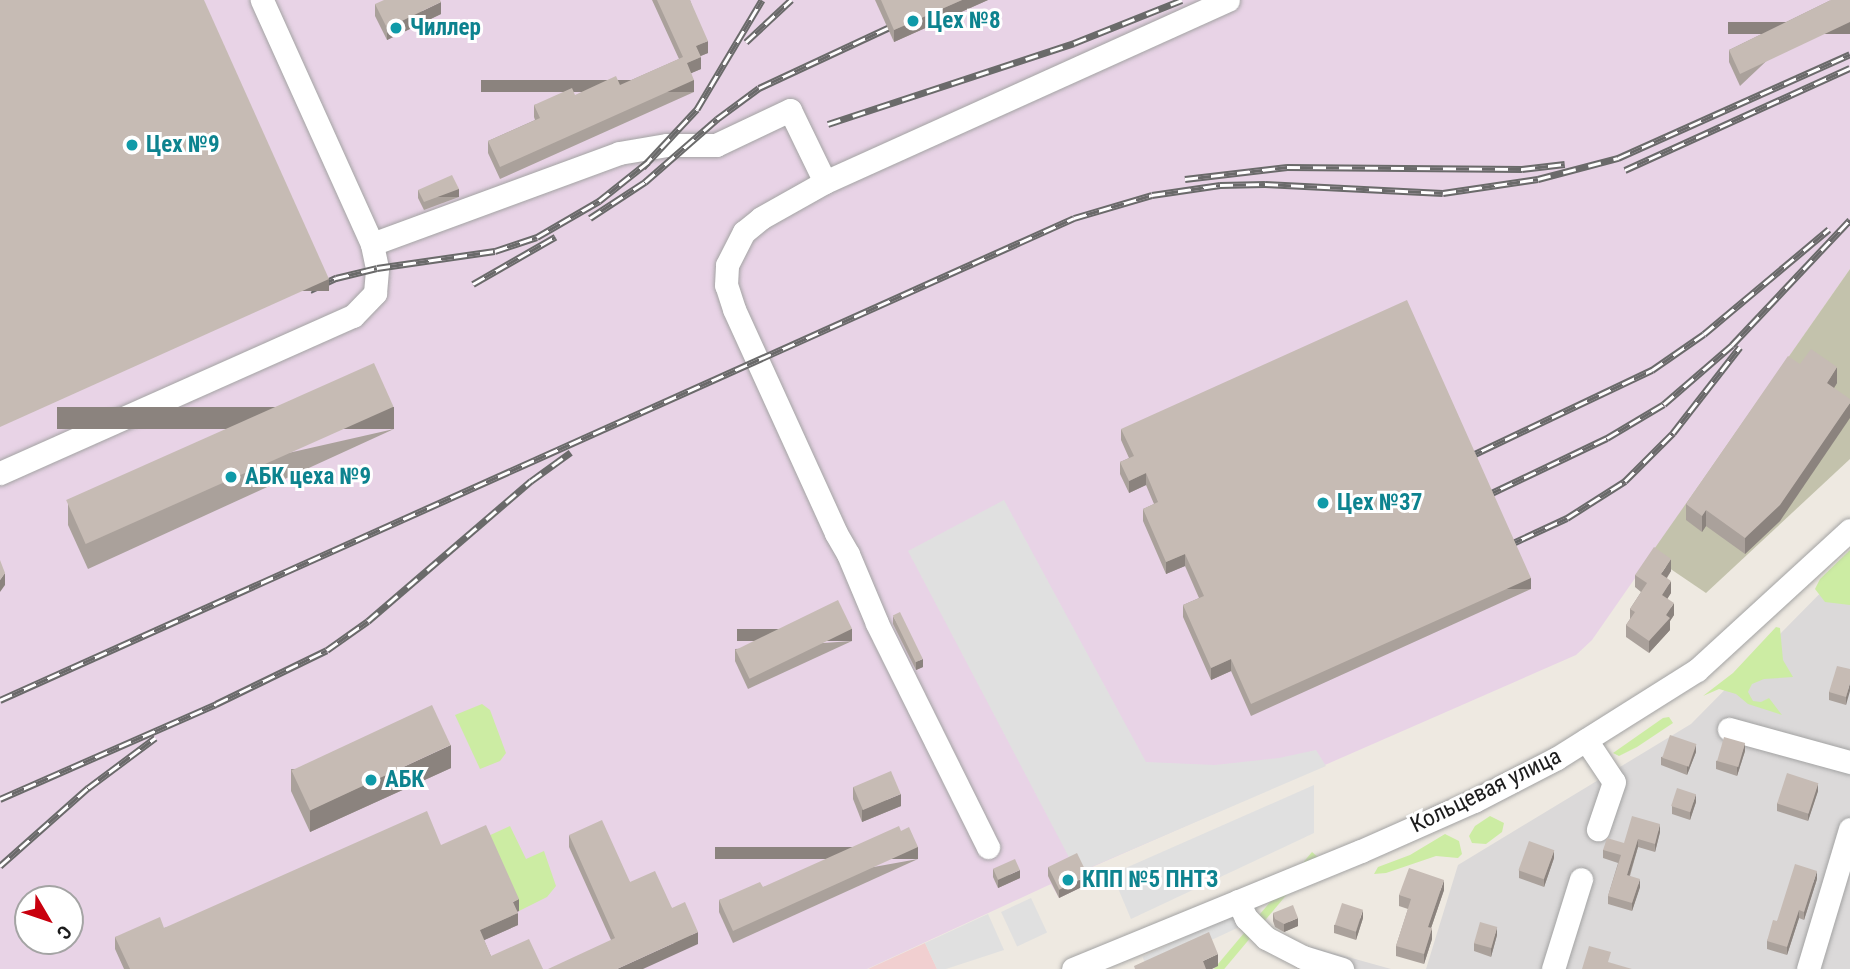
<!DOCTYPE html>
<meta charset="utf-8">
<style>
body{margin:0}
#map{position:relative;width:1850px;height:969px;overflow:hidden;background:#eee9e1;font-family:"Roboto Condensed",sans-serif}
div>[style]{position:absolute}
.residential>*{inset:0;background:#dbd9d9}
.commercial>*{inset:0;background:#f1cfd0}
.industrial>*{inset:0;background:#e8d3e6}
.construction>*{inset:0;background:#c3c2ac}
.grass>*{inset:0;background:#cceca3;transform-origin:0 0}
.parking>*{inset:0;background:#e0e0e0;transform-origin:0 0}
.roads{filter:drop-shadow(0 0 2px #a3a3a3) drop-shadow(0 0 2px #a3a3a3)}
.minor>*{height:23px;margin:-11.5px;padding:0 11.5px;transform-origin:11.5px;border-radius:11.5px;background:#fff}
.rail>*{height:7px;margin-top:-3.5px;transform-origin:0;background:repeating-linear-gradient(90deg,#fff 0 13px,#6a6a6a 0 26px);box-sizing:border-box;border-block:2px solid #6a6a6a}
.wall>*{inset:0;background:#aaa19b}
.shaded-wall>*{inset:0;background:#8b837e;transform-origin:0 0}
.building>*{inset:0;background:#c6bbb4;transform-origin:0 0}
.dots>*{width:19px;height:19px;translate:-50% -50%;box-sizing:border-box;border:4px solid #fff;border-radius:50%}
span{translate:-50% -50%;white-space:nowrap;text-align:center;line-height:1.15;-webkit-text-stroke:6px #fff;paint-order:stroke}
.culture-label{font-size:23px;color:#0d838f;font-weight:700}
.left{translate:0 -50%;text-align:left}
.street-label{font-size:23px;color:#1c1c1c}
.north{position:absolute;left:14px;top:885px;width:70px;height:70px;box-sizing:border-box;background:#fff;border:2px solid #a4a4a4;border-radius:50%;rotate:129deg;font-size:19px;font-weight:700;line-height:28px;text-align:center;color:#1c1c1c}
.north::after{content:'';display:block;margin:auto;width:24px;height:32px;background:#c9000e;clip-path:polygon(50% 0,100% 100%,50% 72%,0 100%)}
</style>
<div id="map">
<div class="residential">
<div style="clip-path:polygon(1850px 563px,1850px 969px,1426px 969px,1458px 865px,1691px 724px)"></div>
<div style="clip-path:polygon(1312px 947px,1391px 969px,1306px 969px)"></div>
</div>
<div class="commercial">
<div style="clip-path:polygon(925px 943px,937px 969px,868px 969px)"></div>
</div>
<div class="industrial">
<div style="clip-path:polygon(evenodd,0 0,1850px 0,1850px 269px,1592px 640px,1576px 655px,1083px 871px,1088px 884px,1059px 898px,1051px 884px,867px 969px,0 969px,0 0,28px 899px,70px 899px,70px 941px,28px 941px,28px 899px)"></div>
</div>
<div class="construction">
<div style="clip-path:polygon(1850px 269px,1850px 459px,1706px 593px,1650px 555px)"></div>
</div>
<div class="grass">
<div style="clip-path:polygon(1850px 550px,1850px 605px,1825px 602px,1815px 589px,1820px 579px)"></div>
<div style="clip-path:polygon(1776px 627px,1780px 628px,1783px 660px,1793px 677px,1764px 679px,1752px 684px,1748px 692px,1753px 701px,1761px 702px,1769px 698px,1782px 715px,1748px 704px,1736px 694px,1719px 689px,1703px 696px,1733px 673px)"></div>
<div style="clip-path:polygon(482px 704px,490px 710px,506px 753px,500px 761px,480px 769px,455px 715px)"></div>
<div style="clip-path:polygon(1669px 717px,1673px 723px,1637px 747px,1619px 756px,1613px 753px,1663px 718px)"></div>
<div style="clip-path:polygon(1490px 816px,1504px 823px,1502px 832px,1486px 844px,1472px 843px,1469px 836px,1475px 826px)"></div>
<div style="clip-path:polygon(510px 826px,526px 859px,544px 851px,556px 886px,547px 897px,519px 911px,486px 837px)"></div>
<div style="clip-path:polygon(1445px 834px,1459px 841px,1462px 854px,1458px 858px,1436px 856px,1386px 873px,1374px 874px,1378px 867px,1410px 855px)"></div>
<div style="left:1312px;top:852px;width:8px;height:191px;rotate:40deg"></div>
</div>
<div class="parking">
<div style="clip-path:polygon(1004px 500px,1146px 762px,1215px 765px,1279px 758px,1316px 750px,1326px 766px,1082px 871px,1072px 863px,908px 551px)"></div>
<div style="clip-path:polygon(1314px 785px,1314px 833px,1131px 919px,1112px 874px)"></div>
<div style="left:1031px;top:898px;width:38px;height:33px;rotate:65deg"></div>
<div style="clip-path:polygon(988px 914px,1004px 950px,946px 969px,937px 969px,925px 943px)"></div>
<div style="left:1234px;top:914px;width:14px;height:101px;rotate:65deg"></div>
</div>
<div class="roads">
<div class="minor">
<div style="left:372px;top:244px;width:263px;rotate:-20.2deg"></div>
<div style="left:619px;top:153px;width:49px;rotate:-9.5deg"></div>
<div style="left:667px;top:145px;width:49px"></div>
<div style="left:716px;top:145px;width:82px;rotate:-25.3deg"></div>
<div style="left:790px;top:110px;width:80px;rotate:64.1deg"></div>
<div style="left:0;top:473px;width:386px;rotate:-24deg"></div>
<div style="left:353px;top:316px;width:32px;rotate:-46deg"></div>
<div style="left:375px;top:293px;width:25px;rotate:-85deg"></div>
<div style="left:377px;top:268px;width:25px;rotate:-102deg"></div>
<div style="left:372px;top:244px;width:268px;rotate:-114.3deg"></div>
<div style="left:1729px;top:729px;width:125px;rotate:15.3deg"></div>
<div style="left:1586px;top:740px;width:50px;rotate:56.3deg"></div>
<div style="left:1614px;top:782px;width:50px;rotate:108.8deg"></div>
<div style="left:988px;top:847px;width:250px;rotate:-116.4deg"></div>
<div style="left:877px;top:623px;width:75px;rotate:-112.8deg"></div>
<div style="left:848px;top:554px;width:24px;rotate:-120deg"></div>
<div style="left:836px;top:533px;width:246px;rotate:-114.5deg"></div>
<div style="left:734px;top:309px;width:25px;rotate:-108deg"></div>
<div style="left:726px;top:285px;width:20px;rotate:-87deg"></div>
<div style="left:727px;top:265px;width:37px;rotate:-63deg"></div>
<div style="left:744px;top:232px;width:22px;rotate:-39deg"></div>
<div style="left:761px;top:218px;width:73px;rotate:-29.4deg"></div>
<div style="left:825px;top:182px;width:442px;rotate:-24.3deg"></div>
<div style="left:1238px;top:901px;width:19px;rotate:65deg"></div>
<div style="left:1246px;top:918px;width:28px;rotate:45deg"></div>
<div style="left:1266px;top:938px;width:42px;rotate:27.2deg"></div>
<div style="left:1303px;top:957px;width:41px;rotate:17.1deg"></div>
<div style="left:1073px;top:969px;width:311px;rotate:-22.3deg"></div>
<div style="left:1361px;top:851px;width:124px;rotate:-23.9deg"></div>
<div style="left:1474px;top:801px;width:93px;rotate:-27.4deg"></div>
<div style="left:1557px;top:758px;width:165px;rotate:-32.2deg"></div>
<div style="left:1697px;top:670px;width:207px;rotate:-42.5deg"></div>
<div style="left:1553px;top:969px;width:94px;rotate:-72.7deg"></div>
<div style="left:1808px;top:969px;width:146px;rotate:-73.3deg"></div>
</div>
</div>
<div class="rail">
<div style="left:746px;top:42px;width:62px;rotate:-43deg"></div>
<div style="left:828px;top:124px;width:259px;rotate:-18.2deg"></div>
<div style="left:1074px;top:43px;width:116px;rotate:-21.7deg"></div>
<div style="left:643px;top:167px;width:79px;rotate:-47deg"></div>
<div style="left:697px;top:109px;width:127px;rotate:-59.2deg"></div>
<div style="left:1625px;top:170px;width:247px;rotate:-24.4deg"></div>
<div style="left:1185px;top:179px;width:103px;rotate:-6.7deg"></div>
<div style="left:1287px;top:167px;width:235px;rotate:0.5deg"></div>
<div style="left:1522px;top:169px;width:43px;rotate:-6.6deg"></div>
<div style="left:590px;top:218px;width:66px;rotate:-33.2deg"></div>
<div style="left:645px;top:182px;width:96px;rotate:-41.2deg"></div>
<div style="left:717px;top:119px;width:52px;rotate:-36.4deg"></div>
<div style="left:759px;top:88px;width:161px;rotate:-25deg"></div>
<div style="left:473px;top:284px;width:95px;rotate:-29.8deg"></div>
<div style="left:310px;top:290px;width:29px;rotate:-25deg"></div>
<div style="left:336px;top:278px;width:42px;rotate:-13.7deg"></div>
<div style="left:377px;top:268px;width:119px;rotate:-8.2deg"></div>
<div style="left:495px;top:251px;width:44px;rotate:-18.4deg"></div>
<div style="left:537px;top:237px;width:72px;rotate:-30.1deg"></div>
<div style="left:599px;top:201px;width:63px;rotate:-38.5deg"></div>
<div style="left:1458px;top:462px;width:215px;rotate:-25.4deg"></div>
<div style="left:1652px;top:370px;width:63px;rotate:-34.7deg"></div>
<div style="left:1704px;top:334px;width:163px;rotate:-40deg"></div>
<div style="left:1477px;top:500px;width:144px;rotate:-25.5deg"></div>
<div style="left:1607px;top:438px;width:66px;rotate:-30.8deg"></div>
<div style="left:1664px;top:404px;width:90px;rotate:-40.9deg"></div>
<div style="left:1732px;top:345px;width:172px;rotate:-46.7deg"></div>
<div style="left:1498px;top:550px;width:76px;rotate:-24.9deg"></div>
<div style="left:1567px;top:518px;width:69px;rotate:-32.5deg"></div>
<div style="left:1625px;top:481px;width:68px;rotate:-45deg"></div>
<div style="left:1673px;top:433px;width:109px;rotate:-52.1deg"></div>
<div style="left:0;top:700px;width:1177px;rotate:-24.17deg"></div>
<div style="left:1074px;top:218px;width:81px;rotate:-16.4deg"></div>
<div style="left:1152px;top:195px;width:69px;rotate:-8.4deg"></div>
<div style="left:1220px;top:185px;width:45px;rotate:-1.3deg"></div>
<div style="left:1265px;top:184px;width:178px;rotate:2.9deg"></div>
<div style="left:1443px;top:193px;width:96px;rotate:-8.4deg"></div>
<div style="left:1538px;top:179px;width:83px;rotate:-14.7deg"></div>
<div style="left:1618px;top:158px;width:254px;rotate:-24.1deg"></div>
<div style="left:0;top:799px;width:236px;rotate:-23.7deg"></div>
<div style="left:216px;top:704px;width:123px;rotate:-25.9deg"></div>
<div style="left:327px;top:650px;width:50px;rotate:-35.3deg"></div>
<div style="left:368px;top:621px;width:215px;rotate:-40.7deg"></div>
<div style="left:531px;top:481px;width:49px;rotate:-35.9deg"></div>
<div style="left:0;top:866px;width:118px;rotate:-41.6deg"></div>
<div style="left:88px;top:788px;width:84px;rotate:-36.7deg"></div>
</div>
<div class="wall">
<div style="clip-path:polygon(652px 0,690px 0,708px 53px,700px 56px,701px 69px,691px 73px,694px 92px,500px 179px,488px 153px,488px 141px,535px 120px,534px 117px,534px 105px,620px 85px,679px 59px)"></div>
<div style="clip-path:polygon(875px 0,988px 0,894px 42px)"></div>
<div style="clip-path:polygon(1831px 0,1740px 86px,1729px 62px,1729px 50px)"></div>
<div style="clip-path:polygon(375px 4px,441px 14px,387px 40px,375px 16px)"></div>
<div style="clip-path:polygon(418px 190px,459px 197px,424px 210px,418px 198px)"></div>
<div style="clip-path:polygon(1800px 364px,1837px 383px,1834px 388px,1780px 521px,1745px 554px,1706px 526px,1702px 532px,1686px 520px,1686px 504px)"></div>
<div style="clip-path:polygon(394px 429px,88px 569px,68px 525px,68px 503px)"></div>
<div style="clip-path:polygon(1121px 429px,1531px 589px,1251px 716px,1231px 671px,1211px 680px,1183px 617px,1183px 605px,1199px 598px,1185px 566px,1166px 574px,1143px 521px,1143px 509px,1154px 504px,1146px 485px,1129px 493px,1120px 474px,1120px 462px,1129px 458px,1121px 440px)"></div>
<div style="clip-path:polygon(1671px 571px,1667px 578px,1671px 593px,1667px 599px,1674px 615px,1670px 621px,1670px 630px,1649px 653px,1626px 637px,1626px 625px,1630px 619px,1630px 609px,1641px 592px,1635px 587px,1635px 575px)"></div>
<div style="clip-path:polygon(893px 616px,923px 667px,916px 670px,893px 624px)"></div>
<div style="clip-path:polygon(852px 641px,748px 689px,735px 661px,735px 649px)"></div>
<div style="clip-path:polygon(1850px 669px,1846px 705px,1829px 700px,1829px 692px)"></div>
<div style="clip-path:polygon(1745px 751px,1737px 776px,1716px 769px,1716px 761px)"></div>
<div style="clip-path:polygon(1696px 752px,1687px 775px,1661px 765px,1661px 757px)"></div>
<div style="clip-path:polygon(451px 768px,310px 832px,291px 791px,291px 769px)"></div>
<div style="clip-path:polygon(853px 787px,901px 806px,862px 822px,853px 799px)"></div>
<div style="clip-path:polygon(1818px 791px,1808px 821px,1777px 811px,1777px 803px)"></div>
<div style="clip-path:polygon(1696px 802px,1690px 820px,1672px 814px,1672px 806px)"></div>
<div style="clip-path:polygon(1660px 832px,1655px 852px,1638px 847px,1630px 876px,1640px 887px,1632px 911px,1608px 904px,1608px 896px,1618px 863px,1603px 858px,1603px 850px)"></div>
<div style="clip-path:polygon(569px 835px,630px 882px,672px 908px,698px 944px,611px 940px,569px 847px)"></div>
<div style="clip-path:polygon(441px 845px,519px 911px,517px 912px,518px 925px,484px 940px,491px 956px,543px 969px,124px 969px,115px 949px,115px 937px,164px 928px)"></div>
<div style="clip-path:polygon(1554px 858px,1544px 887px,1519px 878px,1519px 870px)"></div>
<div style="clip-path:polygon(918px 859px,733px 943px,719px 912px,719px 900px,763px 887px)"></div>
<div style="clip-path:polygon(1048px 867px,1088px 884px,1059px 898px,1048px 876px)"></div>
<div style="clip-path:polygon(993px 869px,1020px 878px,998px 888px,993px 877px)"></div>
<div style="clip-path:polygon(1817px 879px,1804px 920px,1799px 918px,1787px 955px,1767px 949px,1767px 941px,1777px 921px)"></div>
<div style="clip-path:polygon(1444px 890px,1431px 928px,1432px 939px,1424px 964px,1396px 956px,1396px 946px,1408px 909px,1399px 906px,1399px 895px)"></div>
<div style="clip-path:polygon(1273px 913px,1298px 926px,1284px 932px,1275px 927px,1273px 921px)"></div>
<div style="clip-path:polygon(1363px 918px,1356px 940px,1334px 933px,1334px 925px)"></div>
<div style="clip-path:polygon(1497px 935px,1491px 957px,1474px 951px,1474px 943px)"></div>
</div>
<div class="shaded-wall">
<div style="clip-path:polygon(962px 0,988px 0,894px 42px,894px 30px)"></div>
<div style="clip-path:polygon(441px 2px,441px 14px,387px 40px,387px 28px)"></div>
<div style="left:1850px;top:22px;width:12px;height:122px;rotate:90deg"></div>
<div style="clip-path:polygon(708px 41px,708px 53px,696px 58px,696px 46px)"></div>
<div style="clip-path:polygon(701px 57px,701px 69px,687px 75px,687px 63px)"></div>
<div style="left:694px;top:80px;width:12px;height:213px;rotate:90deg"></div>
<div style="left:459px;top:189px;width:8px;height:37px;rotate:90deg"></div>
<div style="left:329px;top:279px;width:12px;height:361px;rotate:90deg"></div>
<div style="clip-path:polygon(1837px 367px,1837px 383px,1827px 399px,1827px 383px)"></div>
<div style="clip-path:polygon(1850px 403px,1850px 418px,1780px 521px,1745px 554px,1745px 538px)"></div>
<div style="left:394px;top:407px;width:22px;height:337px;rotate:90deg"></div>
<div style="clip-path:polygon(1146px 473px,1146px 485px,1129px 493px,1129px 481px)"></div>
<div style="clip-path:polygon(1706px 510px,1706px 526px,1702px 532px,1702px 516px)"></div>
<div style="clip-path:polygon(1185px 554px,1185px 566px,1166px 574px,1166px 562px)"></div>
<div style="clip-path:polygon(1671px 559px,1671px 571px,1661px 586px,1661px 574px)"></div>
<div style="clip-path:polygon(5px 573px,5px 585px,0 592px,0 580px)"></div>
<div style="left:1531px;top:578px;width:11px;height:307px;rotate:90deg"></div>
<div style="clip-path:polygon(1671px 581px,1671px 593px,1662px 607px,1662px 595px)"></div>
<div style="clip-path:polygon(1674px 603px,1674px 615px,1670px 621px,1670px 630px,1649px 653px,1649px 641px)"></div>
<div style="left:852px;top:629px;width:12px;height:115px;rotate:90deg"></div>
<div style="clip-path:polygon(923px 659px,923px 667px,916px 670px,916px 662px)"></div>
<div style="clip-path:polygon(1231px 659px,1231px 671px,1211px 680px,1211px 668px)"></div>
<div style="clip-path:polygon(1850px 683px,1850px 691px,1846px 705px,1846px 697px)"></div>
<div style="clip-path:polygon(1745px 743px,1745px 751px,1737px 776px,1737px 768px)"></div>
<div style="clip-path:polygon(1696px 744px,1696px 752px,1687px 775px,1687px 767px)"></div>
<div style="clip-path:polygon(451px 745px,451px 768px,310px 832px,310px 810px)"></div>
<div style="clip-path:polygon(1818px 783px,1818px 791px,1808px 821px,1808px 813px)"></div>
<div style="clip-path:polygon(901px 794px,901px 806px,862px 822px,862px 810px)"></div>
<div style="clip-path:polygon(1696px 794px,1696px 802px,1690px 820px,1690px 812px)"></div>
<div style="clip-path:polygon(1660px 824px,1660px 832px,1655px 852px,1655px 844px)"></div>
<div style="clip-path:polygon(1638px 839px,1638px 847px,1627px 883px,1627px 875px)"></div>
<div style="left:918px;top:847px;width:12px;height:203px;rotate:90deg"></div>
<div style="clip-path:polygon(1554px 850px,1554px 858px,1544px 887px,1544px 879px)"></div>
<div style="clip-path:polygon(1020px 870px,1020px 878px,998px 888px,998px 880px)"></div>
<div style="clip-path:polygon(1817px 871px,1817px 879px,1804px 920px,1804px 912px)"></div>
<div style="clip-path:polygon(1088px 876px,1088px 884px,1059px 898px,1059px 890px)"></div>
<div style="clip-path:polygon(1640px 879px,1640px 887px,1632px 911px,1632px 903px)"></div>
<div style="clip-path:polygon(1444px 880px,1444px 890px,1428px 937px,1428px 927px)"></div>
<div style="clip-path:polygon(519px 899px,519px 911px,513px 913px,513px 902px)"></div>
<div style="clip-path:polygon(1363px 910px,1363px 918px,1356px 940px,1356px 932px)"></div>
<div style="clip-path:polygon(1799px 910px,1799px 918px,1787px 955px,1787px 947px)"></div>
<div style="clip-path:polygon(518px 913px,518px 925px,480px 942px,480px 930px)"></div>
<div style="clip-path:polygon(1298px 918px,1298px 926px,1284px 932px,1284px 924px)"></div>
<div style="clip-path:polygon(1497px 927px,1497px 935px,1491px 957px,1491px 949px)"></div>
<div style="clip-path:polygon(1432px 928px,1432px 939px,1424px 964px,1424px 954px)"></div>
<div style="clip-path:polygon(698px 932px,698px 944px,643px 969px,617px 969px)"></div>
<div style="clip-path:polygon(1218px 954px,1218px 966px,1212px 969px,1203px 969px,1203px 961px)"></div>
</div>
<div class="building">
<div style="clip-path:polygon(0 0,204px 0,329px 279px,0 427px)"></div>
<div style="clip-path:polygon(384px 0,440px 0,441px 2px,387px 28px,375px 4px)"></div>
<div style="clip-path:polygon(657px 0,690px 0,708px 41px,696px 46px,701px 57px,687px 63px,694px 80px,500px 167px,488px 141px,540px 118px,534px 105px,572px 88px,575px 95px,616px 76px,620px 85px,683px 57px)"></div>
<div style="clip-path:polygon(881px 0,962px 0,894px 30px)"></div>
<div style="clip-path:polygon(1831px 0,1850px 0,1850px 22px,1740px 74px,1729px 50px)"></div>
<div style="clip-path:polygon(452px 175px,459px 189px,424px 202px,418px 190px)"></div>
<div style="clip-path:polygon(1407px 300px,1531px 578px,1251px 704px,1231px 659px,1211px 668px,1183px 605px,1204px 596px,1185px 554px,1166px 562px,1143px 509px,1158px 502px,1146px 473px,1129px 481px,1120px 462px,1134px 456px,1121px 429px)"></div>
<div style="clip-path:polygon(1811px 349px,1837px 367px,1827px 383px,1850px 399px,1850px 403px,1780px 505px,1745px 538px,1706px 510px,1702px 516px,1686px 504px,1788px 356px,1800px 364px)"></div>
<div style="left:374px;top:363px;width:48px;height:337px;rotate:66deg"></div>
<div style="clip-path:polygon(1654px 547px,1671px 559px,1661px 574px,1671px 581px,1662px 595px,1674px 603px,1666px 615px,1670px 618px,1649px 641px,1626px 625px,1635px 612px,1630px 609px,1647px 583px,1635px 575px)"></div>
<div style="clip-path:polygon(0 560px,5px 573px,0 580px)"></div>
<div style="left:838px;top:600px;width:32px;height:114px;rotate:64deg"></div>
<div style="left:900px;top:612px;width:52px;height:8px;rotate:64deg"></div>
<div style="clip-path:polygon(1837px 666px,1850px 669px,1850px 683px,1846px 697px,1829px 692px)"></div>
<div style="left:432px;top:705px;width:44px;height:155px;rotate:65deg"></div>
<div style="left:1670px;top:735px;width:28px;height:24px;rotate:19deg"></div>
<div style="left:1724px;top:737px;width:22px;height:25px;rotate:16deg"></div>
<div style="left:891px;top:771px;width:25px;height:41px;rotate:67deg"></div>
<div style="left:1787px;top:773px;width:33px;height:32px;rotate:18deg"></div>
<div style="left:1677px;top:788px;width:20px;height:19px;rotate:18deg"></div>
<div style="clip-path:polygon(427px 811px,441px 845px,486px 825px,519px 899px,513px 902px,518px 913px,480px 930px,491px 956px,529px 939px,543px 969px,130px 969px,115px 937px,160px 917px,164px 928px)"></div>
<div style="clip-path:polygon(1632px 816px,1660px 824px,1655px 844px,1638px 839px,1627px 875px,1640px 879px,1632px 903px,1608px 896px,1621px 855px,1603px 850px,1607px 838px,1624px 843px)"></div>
<div style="clip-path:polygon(602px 820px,630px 882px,655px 871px,672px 908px,685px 902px,698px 932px,617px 969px,548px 969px,615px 938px,569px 835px)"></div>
<div style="clip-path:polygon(899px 826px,901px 831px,909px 827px,918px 847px,733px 931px,719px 900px,760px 882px,763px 887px)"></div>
<div style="left:1529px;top:841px;width:27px;height:31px;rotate:20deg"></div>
<div style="left:1077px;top:853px;width:25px;height:32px;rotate:64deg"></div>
<div style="left:1015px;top:859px;width:12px;height:24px;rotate:66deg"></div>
<div style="clip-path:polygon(1795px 864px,1817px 871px,1804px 912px,1799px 910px,1787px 947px,1767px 941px,1773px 920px,1777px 921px)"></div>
<div style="clip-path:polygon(1409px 868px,1444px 880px,1428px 927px,1432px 928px,1424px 954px,1396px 946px,1411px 899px,1399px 895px)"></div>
<div style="left:1342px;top:903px;width:22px;height:23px;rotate:18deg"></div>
<div style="clip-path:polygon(1293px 905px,1298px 918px,1284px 924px,1275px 919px,1273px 913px)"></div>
<div style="left:1480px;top:922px;width:18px;height:22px;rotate:16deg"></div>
<div style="clip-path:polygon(1209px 932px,1218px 954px,1203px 961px,1206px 969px,1135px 969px,1134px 966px)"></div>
<div style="clip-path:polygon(1589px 946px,1611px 952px,1608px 962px,1632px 969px,1582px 969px)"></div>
</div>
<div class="dots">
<div style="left:913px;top:21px;background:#0f9aa8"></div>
<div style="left:396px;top:28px;background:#0f9aa8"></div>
<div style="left:132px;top:145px;background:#0f9aa8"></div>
<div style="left:231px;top:477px;background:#0f9aa8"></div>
<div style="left:1323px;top:503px;background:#0f9aa8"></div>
<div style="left:371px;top:780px;background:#0f9aa8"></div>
<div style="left:1068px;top:880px;background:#0f9aa8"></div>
</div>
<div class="culture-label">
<span class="left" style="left:927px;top:21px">Цех №8</span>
<span class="left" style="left:410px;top:28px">Чиллер</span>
<span class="left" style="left:146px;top:145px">Цех №9</span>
<span class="left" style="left:245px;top:477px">АБК цеха №9</span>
<span class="left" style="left:1337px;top:503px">Цех №37</span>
<span class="left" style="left:385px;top:780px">АБК</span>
<span class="left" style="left:1082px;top:880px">КПП №5 ПНТЗ</span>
</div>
<div class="street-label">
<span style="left:1486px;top:791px;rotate:-26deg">Кольцевая улица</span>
</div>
<div class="north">С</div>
</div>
